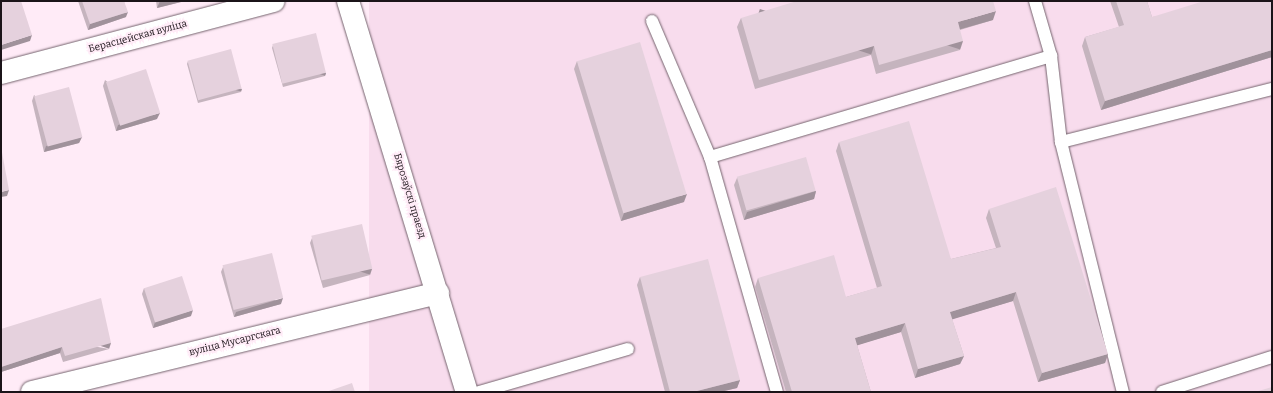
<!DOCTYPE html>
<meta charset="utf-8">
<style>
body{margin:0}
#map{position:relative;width:1273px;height:393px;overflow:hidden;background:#ffebf7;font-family:Bitter,serif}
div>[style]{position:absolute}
.built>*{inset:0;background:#f8dced;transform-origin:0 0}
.roads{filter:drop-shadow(0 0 1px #75646e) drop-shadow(0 0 1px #75646e)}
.lane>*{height:12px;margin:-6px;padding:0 6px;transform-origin:6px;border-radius:6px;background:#fff}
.street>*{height:22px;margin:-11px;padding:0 11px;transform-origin:11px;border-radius:11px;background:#fff}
.wall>*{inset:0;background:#c5b4be}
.shaded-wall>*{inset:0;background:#a0929b;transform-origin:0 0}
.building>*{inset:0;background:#e5d1dd;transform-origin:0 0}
span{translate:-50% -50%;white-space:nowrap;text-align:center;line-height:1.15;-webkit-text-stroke:3.5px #ffebf7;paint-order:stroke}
.street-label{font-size:10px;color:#1b1419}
.frame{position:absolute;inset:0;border:2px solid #1b1419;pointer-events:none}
</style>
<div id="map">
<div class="built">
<div style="left:369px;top:1px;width:903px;height:408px"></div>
</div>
<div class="roads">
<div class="lane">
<div style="left:1035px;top:1px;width:57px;rotate:73.8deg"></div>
<div style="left:1051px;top:56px;width:87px;rotate:83.4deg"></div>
<div style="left:1061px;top:142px;width:258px;rotate:76.1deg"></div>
<div style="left:652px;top:21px;width:148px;rotate:66.9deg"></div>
<div style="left:710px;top:157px;width:244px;rotate:74.1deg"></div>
<div style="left:1061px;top:142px;width:218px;rotate:-14.1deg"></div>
<div style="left:710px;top:157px;width:356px;rotate:-16.5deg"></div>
<div style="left:479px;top:392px;width:155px;rotate:-16.1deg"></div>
<div style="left:1162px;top:392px;width:115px;rotate:-17.7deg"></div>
</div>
<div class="street">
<div style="left:348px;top:1px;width:409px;rotate:73.1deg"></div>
<div style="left:1px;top:73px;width:282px;rotate:-14.8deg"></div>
<div style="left:32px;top:392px;width:418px;rotate:-13.7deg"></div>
</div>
</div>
<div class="wall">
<div style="clip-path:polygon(78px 1px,124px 1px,126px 17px,88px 30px)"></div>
<div style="clip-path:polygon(156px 1px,185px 1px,157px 8px)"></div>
<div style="clip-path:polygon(1110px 1px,1147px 1px,1152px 17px,1272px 1px,1272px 57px,1101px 110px,1082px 46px,1085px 37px,1119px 27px)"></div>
<div style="clip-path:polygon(741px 18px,993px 20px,960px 30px,960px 50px,876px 74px,871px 55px,755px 89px,737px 27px)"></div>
<div style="clip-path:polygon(273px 45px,326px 73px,325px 76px,283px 87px,272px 48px)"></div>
<div style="clip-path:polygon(188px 61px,241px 92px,198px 103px,187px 64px)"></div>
<div style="clip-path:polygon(577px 61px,684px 202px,621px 221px,574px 69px)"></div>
<div style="clip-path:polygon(105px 80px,157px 119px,116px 131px,103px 86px)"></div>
<div style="clip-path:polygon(34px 95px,82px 137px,79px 143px,44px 152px,32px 101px)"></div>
<div style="clip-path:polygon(839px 142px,951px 259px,996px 248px,986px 218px,989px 209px,1108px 354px,1105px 363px,1038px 382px,1013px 301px,952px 319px,964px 356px,960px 364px,915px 378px,901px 332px,857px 345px,871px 392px,786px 392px,755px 287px,758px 278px,846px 297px,877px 288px,836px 151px)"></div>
<div style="clip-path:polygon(737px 178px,816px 191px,814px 199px,744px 220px,734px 185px)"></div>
<div style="clip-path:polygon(312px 238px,370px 275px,323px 288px,310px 243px)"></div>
<div style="clip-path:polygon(223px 267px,281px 304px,234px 317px,221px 272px)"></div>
<div style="clip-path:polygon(640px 277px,740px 380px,737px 388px,720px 392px,665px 392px,637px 285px)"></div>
<div style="clip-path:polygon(144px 288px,191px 316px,153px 328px,142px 294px)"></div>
<div style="clip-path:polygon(1px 329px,109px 349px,63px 362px,60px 353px,1px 372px)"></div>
</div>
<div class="shaded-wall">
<div style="clip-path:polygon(160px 1px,185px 1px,157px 8px)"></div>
<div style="clip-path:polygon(996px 11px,993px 20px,954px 31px,958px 22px)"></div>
<div style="clip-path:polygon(128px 12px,126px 17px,88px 30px,90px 24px)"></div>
<div style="clip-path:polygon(32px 35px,30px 41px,1px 50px,1px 45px)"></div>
<div style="left:963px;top:41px;width:9px;height:87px;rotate:108deg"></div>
<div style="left:874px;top:46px;width:9px;height:120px;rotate:108deg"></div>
<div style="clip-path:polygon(1272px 50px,1272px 57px,1101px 110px,1105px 101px)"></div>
<div style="left:326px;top:73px;width:3px;height:43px;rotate:108deg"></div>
<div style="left:242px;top:89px;width:3px;height:44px;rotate:108deg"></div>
<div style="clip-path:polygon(160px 113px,157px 119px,116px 131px,118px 125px)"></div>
<div style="clip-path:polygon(82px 137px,79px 143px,44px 152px,46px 146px)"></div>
<div style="clip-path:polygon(9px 190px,7px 196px,1px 197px,1px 192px)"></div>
<div style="clip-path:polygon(816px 191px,814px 199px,744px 220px,747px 212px)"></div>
<div style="clip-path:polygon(687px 194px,684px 202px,621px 221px,624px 213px)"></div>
<div style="left:372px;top:269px;width:6px;height:49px;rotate:108deg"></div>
<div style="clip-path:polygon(1016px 292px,1013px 301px,947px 321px,950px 312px)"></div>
<div style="clip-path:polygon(283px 298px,281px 304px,234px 317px,236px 312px)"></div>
<div style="clip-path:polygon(193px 310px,191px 316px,153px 328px,155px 322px)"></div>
<div style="clip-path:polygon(905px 323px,901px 332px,852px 347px,855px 338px)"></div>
<div style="left:111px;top:343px;width:6px;height:48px;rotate:108deg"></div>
<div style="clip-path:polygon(62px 347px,60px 353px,1px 372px,1px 367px)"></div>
<div style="clip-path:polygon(1108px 354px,1105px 363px,1038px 382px,1042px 373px)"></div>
<div style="clip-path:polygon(964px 356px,960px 364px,915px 378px,918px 369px)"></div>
<div style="clip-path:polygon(740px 380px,737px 388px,720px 392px,693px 392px)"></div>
</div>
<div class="building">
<div style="clip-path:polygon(4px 1px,21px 1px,32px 35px,1px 45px,1px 2px)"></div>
<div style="clip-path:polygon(82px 1px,124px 1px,128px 12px,90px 24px)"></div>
<div style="clip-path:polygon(797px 1px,993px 1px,996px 11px,958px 22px,963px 41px,879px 65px,874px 46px,759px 80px,741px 18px)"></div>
<div style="clip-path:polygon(1116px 1px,1147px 1px,1152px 17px,1204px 1px,1272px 1px,1272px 50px,1105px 101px,1085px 37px,1124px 25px)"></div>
<div style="left:316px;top:33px;width:41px;height:45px;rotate:76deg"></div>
<div style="left:640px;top:42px;width:159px;height:66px;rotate:73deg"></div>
<div style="left:231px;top:49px;width:41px;height:45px;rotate:75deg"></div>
<div style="left:146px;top:69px;width:46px;height:42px;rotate:72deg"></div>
<div style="left:69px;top:87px;width:52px;height:36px;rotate:75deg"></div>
<div style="clip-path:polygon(909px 121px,951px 259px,1001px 247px,989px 209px,1056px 187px,1108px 354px,1042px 373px,1016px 292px,950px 312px,964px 356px,918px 369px,905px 323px,855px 338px,871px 392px,792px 392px,758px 278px,834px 255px,846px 297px,882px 286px,839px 142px)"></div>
<div style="clip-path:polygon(1px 147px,9px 190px,1px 192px)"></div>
<div style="left:806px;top:157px;width:35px;height:72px;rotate:74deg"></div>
<div style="left:362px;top:224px;width:46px;height:52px;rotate:77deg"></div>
<div style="left:272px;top:253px;width:46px;height:51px;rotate:76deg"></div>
<div style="clip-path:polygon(708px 259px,740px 380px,693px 392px,670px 392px,640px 277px)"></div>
<div style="left:182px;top:276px;width:36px;height:40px;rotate:72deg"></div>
<div style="clip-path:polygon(101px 298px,111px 343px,65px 356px,62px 347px,1px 367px,1px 329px)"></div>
<div style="clip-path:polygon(352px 383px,355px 392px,326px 392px)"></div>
<div style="clip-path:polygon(1272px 387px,1272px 392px,1255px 392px)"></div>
</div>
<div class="street-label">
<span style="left:138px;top:37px;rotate:-15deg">Берасцейская вуліца</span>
<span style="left:409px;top:196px;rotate:73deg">Бярозаўскі праезд</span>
<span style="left:235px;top:342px;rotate:-14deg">вуліца Мусаргскага</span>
</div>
<div class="frame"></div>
</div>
